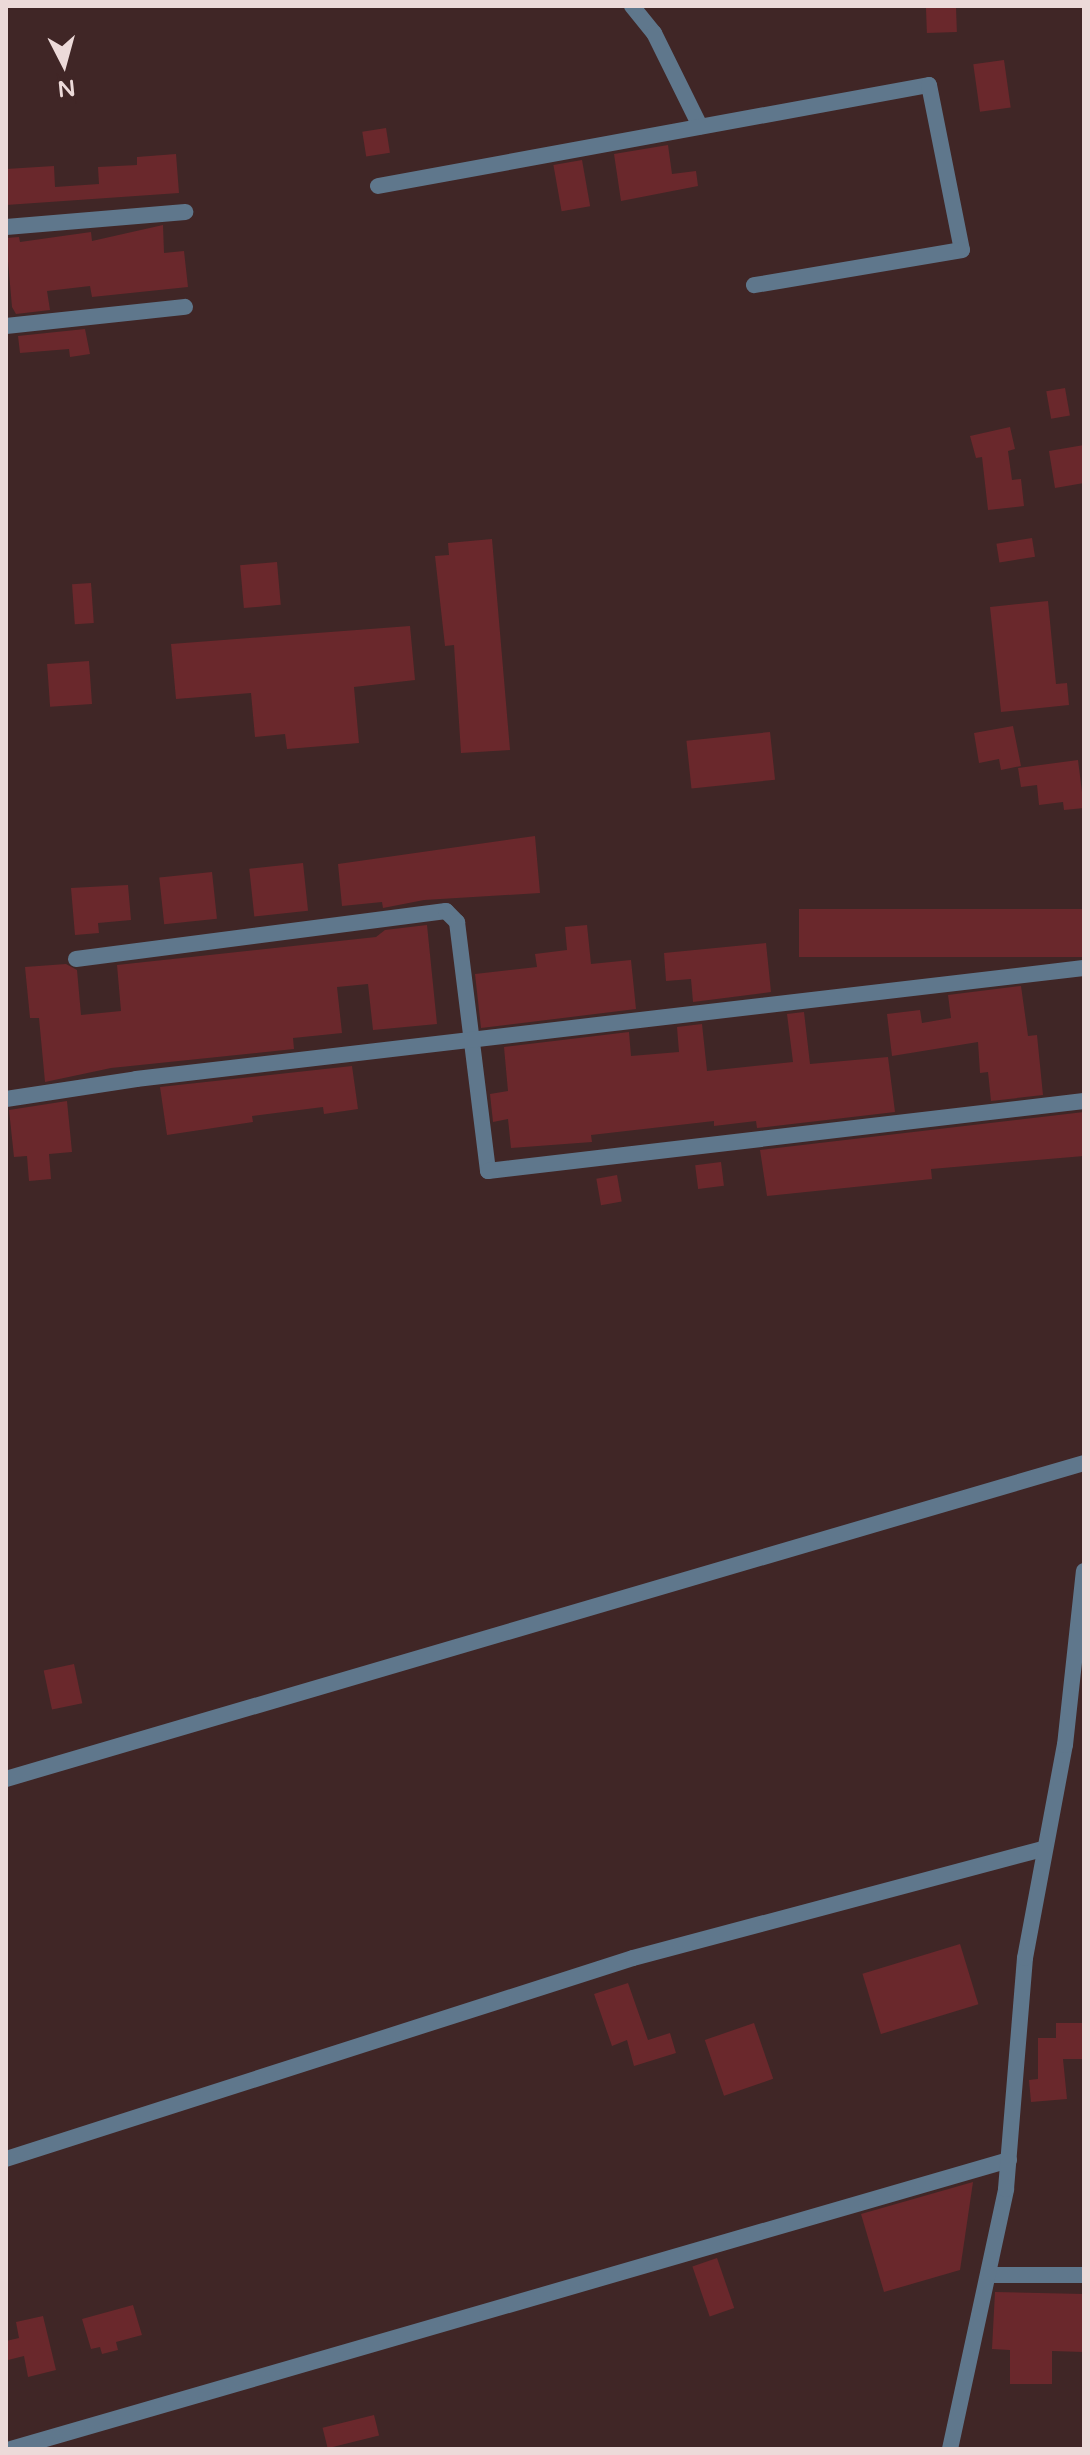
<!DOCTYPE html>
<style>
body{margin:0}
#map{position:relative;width:1090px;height:2455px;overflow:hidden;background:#402626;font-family:"Varela Round",sans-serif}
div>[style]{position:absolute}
.building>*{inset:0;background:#6a282c;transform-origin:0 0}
.minor>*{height:16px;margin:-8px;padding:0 8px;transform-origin:8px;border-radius:8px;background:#5f778c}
span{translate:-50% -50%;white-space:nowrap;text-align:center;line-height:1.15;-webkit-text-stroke:6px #402626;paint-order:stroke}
.frame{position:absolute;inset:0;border:8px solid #ecdad9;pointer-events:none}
.north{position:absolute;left:24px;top:24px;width:80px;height:80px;-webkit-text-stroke:6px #402626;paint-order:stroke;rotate:174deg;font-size:22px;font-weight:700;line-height:32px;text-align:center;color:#ecdad9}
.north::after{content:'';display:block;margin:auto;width:28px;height:36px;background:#ecdad9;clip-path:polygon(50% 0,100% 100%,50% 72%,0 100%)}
</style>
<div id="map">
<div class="building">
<div style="left:956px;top:7px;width:25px;height:30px;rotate:88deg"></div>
<div style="left:1004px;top:60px;width:48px;height:31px;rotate:82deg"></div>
<div style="left:386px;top:128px;width:25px;height:24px;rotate:81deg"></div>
<div style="clip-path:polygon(668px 145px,672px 174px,696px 171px,698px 186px,621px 201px,614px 154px)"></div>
<div style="clip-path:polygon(176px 154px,179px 193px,6px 205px,6px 169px,54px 166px,55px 187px,99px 184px,98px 167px,137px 165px,137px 157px)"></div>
<div style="left:582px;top:160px;width:47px;height:29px;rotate:80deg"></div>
<div style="clip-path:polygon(163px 225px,164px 253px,184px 251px,188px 287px,92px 297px,90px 286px,47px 291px,50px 310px,16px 314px,12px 307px,6px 238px,19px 237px,20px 242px,91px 232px,92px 241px)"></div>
<div style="clip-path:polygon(85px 329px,90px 354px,70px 357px,69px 349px,20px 353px,18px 336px)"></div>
<div style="left:1065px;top:388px;width:28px;height:19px;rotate:80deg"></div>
<div style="clip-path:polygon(1010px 427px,1015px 449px,1008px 451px,1012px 480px,1021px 479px,1024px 506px,988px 510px,982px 457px,976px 458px,970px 436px)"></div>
<div style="clip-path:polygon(1084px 445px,1084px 483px,1055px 488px,1049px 451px)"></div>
<div style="left:1032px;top:538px;width:19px;height:36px;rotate:81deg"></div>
<div style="clip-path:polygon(492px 539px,510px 750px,461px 753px,454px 645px,445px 646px,435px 556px,449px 555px,448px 543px)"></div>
<div style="left:277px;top:562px;width:43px;height:37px;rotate:85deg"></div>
<div style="left:91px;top:583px;width:40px;height:19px;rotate:86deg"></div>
<div style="clip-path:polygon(1048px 601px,1056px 684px,1067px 683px,1069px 705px,1001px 712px,990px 607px)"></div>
<div style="clip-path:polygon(410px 626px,415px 680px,354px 687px,359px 743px,287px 749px,285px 734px,255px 737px,251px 693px,176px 699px,171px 644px)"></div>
<div style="left:89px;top:661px;width:43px;height:42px;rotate:86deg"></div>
<div style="clip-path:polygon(1013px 726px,1021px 766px,1001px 770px,999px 759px,979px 763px,974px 733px)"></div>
<div style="left:770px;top:732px;width:48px;height:84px;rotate:84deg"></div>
<div style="clip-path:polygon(1078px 760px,1084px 808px,1064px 810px,1063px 802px,1039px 805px,1037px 785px,1021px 787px,1018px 768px)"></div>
<div style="clip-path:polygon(535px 836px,540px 893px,424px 900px,383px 908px,382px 902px,342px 906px,338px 864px)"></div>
<div style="left:303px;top:863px;width:48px;height:54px;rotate:84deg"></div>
<div style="left:212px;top:872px;width:47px;height:53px;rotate:84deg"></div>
<div style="clip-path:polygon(128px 885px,131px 920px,98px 923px,99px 933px,75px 935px,71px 888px)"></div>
<div style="left:1084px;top:909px;width:48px;height:285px;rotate:90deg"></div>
<div style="clip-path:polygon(427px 925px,437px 1024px,373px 1030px,368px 984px,337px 987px,342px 1033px,293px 1038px,294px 1049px,111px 1068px,45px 1082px,39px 1018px,30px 1018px,25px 967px,66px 964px,77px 970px,81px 1015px,121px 1011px,117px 965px,376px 937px,385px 930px)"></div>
<div style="clip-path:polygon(587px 925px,591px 964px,631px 960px,636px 1009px,481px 1028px,475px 974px,537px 967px,535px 954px,567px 950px,565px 927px)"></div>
<div style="clip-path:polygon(766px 943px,771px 992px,693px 1002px,691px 979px,666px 981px,664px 953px)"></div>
<div style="clip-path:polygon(1021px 986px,1028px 1036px,1037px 1035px,1043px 1095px,991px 1101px,988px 1072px,980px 1073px,978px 1042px,892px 1056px,887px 1014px,920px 1010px,922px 1023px,951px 1018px,948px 995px)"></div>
<div style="clip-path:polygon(804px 1012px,810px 1064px,888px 1057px,895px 1112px,757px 1128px,756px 1121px,714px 1126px,714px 1121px,591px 1135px,592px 1142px,511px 1148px,508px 1119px,493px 1122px,490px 1094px,508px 1091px,504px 1047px,629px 1032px,631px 1056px,679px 1052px,677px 1027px,702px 1024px,707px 1071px,793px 1062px,787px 1014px)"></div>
<div style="clip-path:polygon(352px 1066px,358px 1109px,324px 1114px,323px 1107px,252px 1116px,253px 1122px,167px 1135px,160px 1087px)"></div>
<div style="clip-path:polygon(67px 1101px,72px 1152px,49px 1154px,51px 1179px,29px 1181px,27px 1156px,14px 1157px,9px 1110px)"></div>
<div style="clip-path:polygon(1084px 1112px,1084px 1156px,931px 1169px,932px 1179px,767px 1196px,760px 1150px)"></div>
<div style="left:721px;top:1162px;width:24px;height:26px;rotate:83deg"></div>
<div style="left:617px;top:1175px;width:27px;height:21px;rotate:80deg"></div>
<div style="left:74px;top:1664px;width:40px;height:31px;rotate:78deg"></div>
<div style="left:960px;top:1944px;width:63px;height:102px;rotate:73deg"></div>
<div style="clip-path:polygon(628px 1983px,648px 2040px,670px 2033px,676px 2053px,634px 2066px,627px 2040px,612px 2046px,594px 1994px)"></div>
<div style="left:754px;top:2023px;width:59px;height:52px;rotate:71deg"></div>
<div style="clip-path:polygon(1056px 2023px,1084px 2023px,1084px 2059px,1063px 2059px,1067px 2099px,1031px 2102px,1029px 2080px,1038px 2079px,1038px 2038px,1056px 2038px)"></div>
<div style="clip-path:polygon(973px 2182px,960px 2270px,884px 2292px,861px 2214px)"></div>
<div style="left:717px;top:2258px;width:53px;height:26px;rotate:71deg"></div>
<div style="clip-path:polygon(995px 2292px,1084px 2294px,1084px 2352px,1052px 2351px,1052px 2384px,1010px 2384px,1010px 2350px,992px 2349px)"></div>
<div style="clip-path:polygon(133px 2305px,142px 2335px,116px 2342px,118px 2350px,102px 2354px,100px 2347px,91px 2349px,82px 2319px)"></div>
<div style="clip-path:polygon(43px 2316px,56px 2370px,28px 2377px,24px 2356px,8px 2360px,6px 2341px,19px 2338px,16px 2322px)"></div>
<div style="left:374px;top:2415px;width:21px;height:53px;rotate:76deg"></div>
</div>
<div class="minor">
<div style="left:632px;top:6px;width:35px;rotate:51deg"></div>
<div style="left:654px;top:33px;width:104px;rotate:63.7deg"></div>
<div style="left:378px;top:186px;width:560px;rotate:-10.39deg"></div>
<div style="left:929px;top:85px;width:168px;rotate:78.7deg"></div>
<div style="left:962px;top:250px;width:211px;rotate:170.4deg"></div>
<div style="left:6px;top:227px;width:180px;rotate:-4.8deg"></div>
<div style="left:6px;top:326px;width:180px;rotate:-6.1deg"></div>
<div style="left:76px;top:959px;width:373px;rotate:-7.4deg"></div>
<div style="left:446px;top:911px;width:16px;rotate:45deg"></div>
<div style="left:457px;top:922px;width:251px;rotate:82.9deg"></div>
<div style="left:488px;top:1171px;width:600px;rotate:-6.7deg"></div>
<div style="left:6px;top:1099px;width:132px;rotate:-8.7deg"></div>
<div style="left:136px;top:1079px;width:954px;rotate:-6.68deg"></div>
<div style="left:6px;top:1779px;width:1123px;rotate:-16.34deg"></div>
<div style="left:6px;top:2159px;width:658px;rotate:-17.77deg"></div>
<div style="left:633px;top:1958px;width:424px;rotate:-14.9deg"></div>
<div style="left:989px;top:2275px;width:95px"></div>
<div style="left:11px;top:2449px;width:1039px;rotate:-16.15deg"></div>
<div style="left:950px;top:2449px;width:266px;rotate:-77.8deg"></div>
<div style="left:1006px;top:2189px;width:232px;rotate:-85.3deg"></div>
<div style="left:1025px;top:1958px;width:217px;rotate:-79.4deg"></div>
<div style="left:1065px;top:1745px;width:175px;rotate:-83.8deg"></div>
</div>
<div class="frame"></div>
<div class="north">N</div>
</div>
